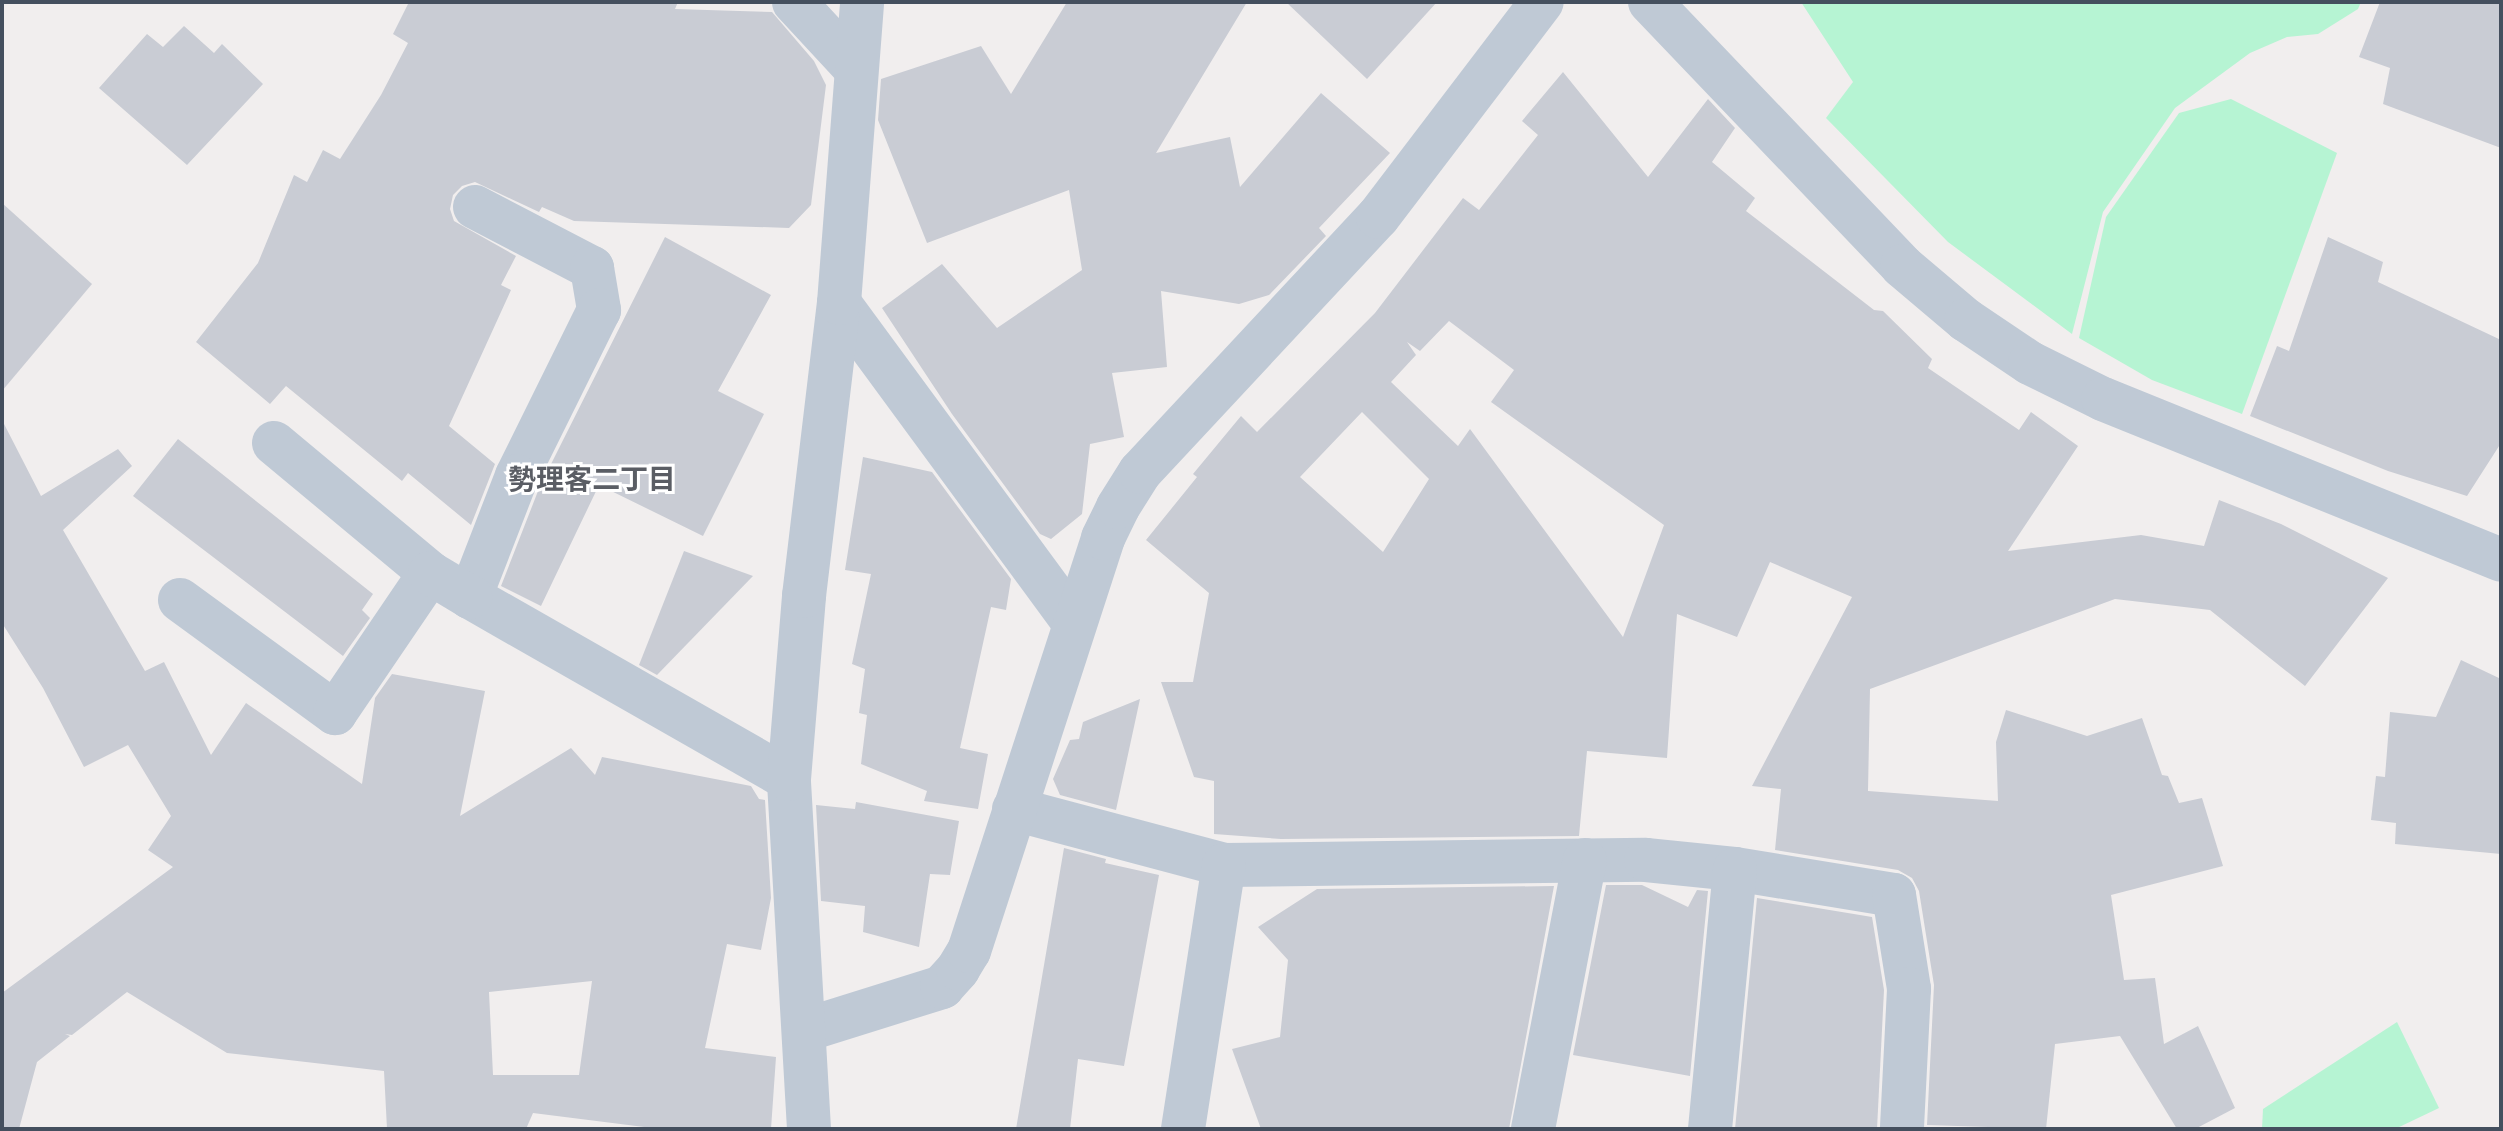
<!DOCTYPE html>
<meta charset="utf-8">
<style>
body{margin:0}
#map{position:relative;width:2503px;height:1131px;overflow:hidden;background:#f1eeee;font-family:"Fira Sans","Noto Sans JP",sans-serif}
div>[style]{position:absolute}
.green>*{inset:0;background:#b6f4d3}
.building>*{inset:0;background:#c9ccd4}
.minor>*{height:44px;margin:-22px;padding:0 22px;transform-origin:22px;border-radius:22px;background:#bfc9d5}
span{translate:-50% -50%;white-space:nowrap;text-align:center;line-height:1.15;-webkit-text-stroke:6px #fff;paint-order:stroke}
.neighbourhood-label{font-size:28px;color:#5a5d64;font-weight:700}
.frame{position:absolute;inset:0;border:4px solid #444f5e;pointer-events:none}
</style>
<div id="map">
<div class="green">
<div style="clip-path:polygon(1801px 2px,2361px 2px,2358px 9px,2318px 34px,2287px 37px,2250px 53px,2175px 108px,2103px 212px,2072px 334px,1948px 242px,1826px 118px,1853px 82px)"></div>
<div style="clip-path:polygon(2231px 99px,2337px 153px,2242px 414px,2152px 380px,2079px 338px,2106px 217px,2179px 113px)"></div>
<div style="clip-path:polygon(2397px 1022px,2439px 1108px,2395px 1129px,2262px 1129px,2263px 1109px)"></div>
</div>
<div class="building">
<div style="clip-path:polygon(409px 2px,678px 2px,675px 9px,772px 12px,814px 61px,826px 85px,811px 205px,789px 228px,574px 221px,542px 207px,539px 212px,475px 182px,462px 186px,453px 195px,450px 209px,454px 221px,516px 256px,501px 285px,511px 290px,449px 426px,495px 464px,471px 525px,408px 473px,402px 481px,286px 386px,270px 404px,196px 342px,258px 263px,294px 175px,307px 182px,323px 150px,340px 159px,381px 95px,408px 43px,393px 34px)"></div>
<div style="clip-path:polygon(1067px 2px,1247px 2px,1156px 153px,1230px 137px,1240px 187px,1321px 93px,1390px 153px,1319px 228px,1326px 236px,1269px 295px,1239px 304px,1161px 291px,1167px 367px,1112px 373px,1124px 437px,1090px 444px,1082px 514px,1051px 539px,1040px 534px,952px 414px,882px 308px,942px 264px,997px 328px,1082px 270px,1069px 190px,927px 243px,878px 120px,881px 79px,981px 46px,1011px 94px)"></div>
<div style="clip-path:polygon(1286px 2px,1437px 2px,1367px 79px)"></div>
<div style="clip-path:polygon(2380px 2px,2501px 2px,2501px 148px,2383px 104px,2390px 68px,2359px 57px)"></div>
<div style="clip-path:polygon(184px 26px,214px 53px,222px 44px,263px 84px,187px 165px,99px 88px,147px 34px,163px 47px)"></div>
<div style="clip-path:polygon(evenodd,1563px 72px,1648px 177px,1708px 99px,1735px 128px,1712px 162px,1755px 198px,1746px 211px,1874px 310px,1883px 311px,1932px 359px,1928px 368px,2019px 430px,2031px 412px,2078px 446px,2008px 551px,2141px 535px,2204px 546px,2219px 500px,2281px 524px,2388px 578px,2305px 686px,2210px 610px,2115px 599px,1870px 689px,1868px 791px,1998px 801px,1996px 742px,2006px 710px,2087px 736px,2142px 718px,2162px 775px,2168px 776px,2179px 803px,2202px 798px,2223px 866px,2111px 895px,2124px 980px,2155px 978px,2164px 1044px,2198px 1026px,2235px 1108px,2195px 1129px,2177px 1129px,2120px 1036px,2055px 1044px,2046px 1129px,1927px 1125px,1934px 985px,1919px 891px,1912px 878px,1898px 870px,1775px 850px,1781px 789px,1752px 786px,1852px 597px,1770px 562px,1737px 637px,1677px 614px,1667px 758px,1587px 751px,1579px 836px,1281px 839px,1214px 834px,1214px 781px,1194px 777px,1161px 682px,1193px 682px,1209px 593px,1146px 540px,1197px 477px,1193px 474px,1241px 416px,1257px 432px,1375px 313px,1463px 198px,1479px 210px,1538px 135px,1522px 121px,1563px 72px,1449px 321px,1514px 370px,1491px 402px,1664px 525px,1623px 637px,1470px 429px,1458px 446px,1391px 382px,1416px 355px,1407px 342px,1420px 351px,1449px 321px,1563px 72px,1362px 412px,1429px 479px,1383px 552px,1300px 477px,1362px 412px)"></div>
<div style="clip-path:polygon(2px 203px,92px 284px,2px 391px)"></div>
<div style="clip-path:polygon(665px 237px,771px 295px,718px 391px,764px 414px,703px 536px,599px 485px,541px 606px,501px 586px,540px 486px)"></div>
<div style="clip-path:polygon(2328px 237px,2383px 262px,2378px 282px,2501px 340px,2501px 443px,2467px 496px,2388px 471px,2250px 416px,2277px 346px,2289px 351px)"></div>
<div style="clip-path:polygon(evenodd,2px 420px,41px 496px,118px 449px,132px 466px,63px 530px,145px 671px,164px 662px,211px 755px,246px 703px,362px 784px,375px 698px,392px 674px,485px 691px,460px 816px,571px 748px,595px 775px,602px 757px,751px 786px,759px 799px,765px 800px,771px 898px,761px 950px,727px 944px,705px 1048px,776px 1057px,771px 1129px,660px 1129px,533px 1113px,526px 1129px,387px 1129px,384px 1071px,227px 1053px,127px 992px,72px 1035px,65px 1034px,70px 1036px,37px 1062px,19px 1129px,2px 1129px,2px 993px,173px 867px,148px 850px,171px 816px,128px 745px,84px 767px,43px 688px,2px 623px,2px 420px,592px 981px,579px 1075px,493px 1075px,489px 992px,592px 981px)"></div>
<div style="clip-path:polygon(178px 439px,373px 594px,362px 610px,370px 618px,343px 656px,133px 496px)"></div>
<div style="clip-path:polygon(863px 457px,932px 472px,1011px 579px,1006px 610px,991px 607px,960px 748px,988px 754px,978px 809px,924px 801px,927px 791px,861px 764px,867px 715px,859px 713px,865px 669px,852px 664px,871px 574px,845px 570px)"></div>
<div style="clip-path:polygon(684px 551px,753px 576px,657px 675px,639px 665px)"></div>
<div style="clip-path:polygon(2461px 660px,2501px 679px,2501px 854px,2395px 844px,2396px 823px,2371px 820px,2376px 776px,2385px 777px,2390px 712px,2436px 717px)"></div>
<div style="clip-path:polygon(1140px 699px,1116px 810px,1060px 795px,1053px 779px,1070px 740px,1079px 739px,1083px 722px)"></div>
<div style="clip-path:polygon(856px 802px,959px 821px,950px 875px,930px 874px,919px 947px,863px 932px,865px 906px,821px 901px,816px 805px,855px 809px)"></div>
<div style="clip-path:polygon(1064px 848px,1106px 859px,1105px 863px,1159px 875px,1124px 1066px,1078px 1059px,1070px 1129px,1016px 1129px)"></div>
<div style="clip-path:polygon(1606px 885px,1642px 885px,1688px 907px,1697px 890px,1708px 891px,1690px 1076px,1573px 1055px)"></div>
<div style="clip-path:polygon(1554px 886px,1509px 1129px,1261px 1129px,1232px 1049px,1280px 1037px,1288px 960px,1258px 927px,1317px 889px)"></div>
<div style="clip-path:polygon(1757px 898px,1872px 917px,1884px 990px,1877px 1129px,1735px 1129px)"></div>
</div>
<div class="minor">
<div style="left:794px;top:2px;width:91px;rotate:47.2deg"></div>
<div style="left:1650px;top:2px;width:365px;rotate:46.3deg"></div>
<div style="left:1902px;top:266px;width:84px;rotate:40.2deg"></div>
<div style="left:1966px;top:320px;width:77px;rotate:33.9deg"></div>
<div style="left:2030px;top:363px;width:81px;rotate:26.3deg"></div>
<div style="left:2103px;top:399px;width:429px;rotate:22deg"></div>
<div style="left:475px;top:207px;width:132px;rotate:27.5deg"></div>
<div style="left:592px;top:268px;width:43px;rotate:80.5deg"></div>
<div style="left:599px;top:310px;width:185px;rotate:116.3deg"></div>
<div style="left:517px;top:476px;width:130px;rotate:111.2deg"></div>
<div style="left:470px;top:597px;width:367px;rotate:29.7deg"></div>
<div style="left:839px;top:303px;width:398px;rotate:53.7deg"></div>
<div style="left:274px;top:443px;width:203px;rotate:39.8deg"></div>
<div style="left:180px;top:600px;width:192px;rotate:36.1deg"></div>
<div style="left:335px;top:713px;width:169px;rotate:-55.8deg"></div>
<div style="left:430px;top:573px;width:47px;rotate:31deg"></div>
<div style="left:1014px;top:809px;width:217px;rotate:14.9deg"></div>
<div style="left:1224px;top:865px;width:422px;rotate:-0.7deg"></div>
<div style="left:1646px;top:860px;width:89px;rotate:5.8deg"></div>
<div style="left:1735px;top:869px;width:161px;rotate:9.3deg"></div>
<div style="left:1894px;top:895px;width:95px;rotate:80.9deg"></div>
<div style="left:1909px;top:989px;width:140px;rotate:92.9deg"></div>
<div style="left:805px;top:1030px;width:144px;rotate:-17.4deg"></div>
<div style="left:942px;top:987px;width:24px;rotate:-48deg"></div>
<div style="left:958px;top:969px;width:21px;rotate:-59deg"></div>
<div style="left:969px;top:951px;width:434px;rotate:-72deg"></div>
<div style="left:1103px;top:538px;width:34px;rotate:-64deg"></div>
<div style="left:1118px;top:507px;width:41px;rotate:-57.8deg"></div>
<div style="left:1140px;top:472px;width:349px;rotate:-47deg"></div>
<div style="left:1378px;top:217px;width:270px;rotate:-52.7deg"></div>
<div style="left:809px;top:1129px;width:351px;rotate:-93.3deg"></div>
<div style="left:789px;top:779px;width:184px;rotate:-85.3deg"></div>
<div style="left:804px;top:596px;width:295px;rotate:-83.2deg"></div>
<div style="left:839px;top:303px;width:302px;rotate:-85.6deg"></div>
<div style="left:1183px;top:1129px;width:267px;rotate:-81.2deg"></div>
<div style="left:1533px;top:1129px;width:274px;rotate:-79.1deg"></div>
<div style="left:1710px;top:1129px;width:261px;rotate:-84.5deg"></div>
</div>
<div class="neighbourhood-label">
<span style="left:592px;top:480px">勢理客二丁目</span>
</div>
<div class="frame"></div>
</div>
